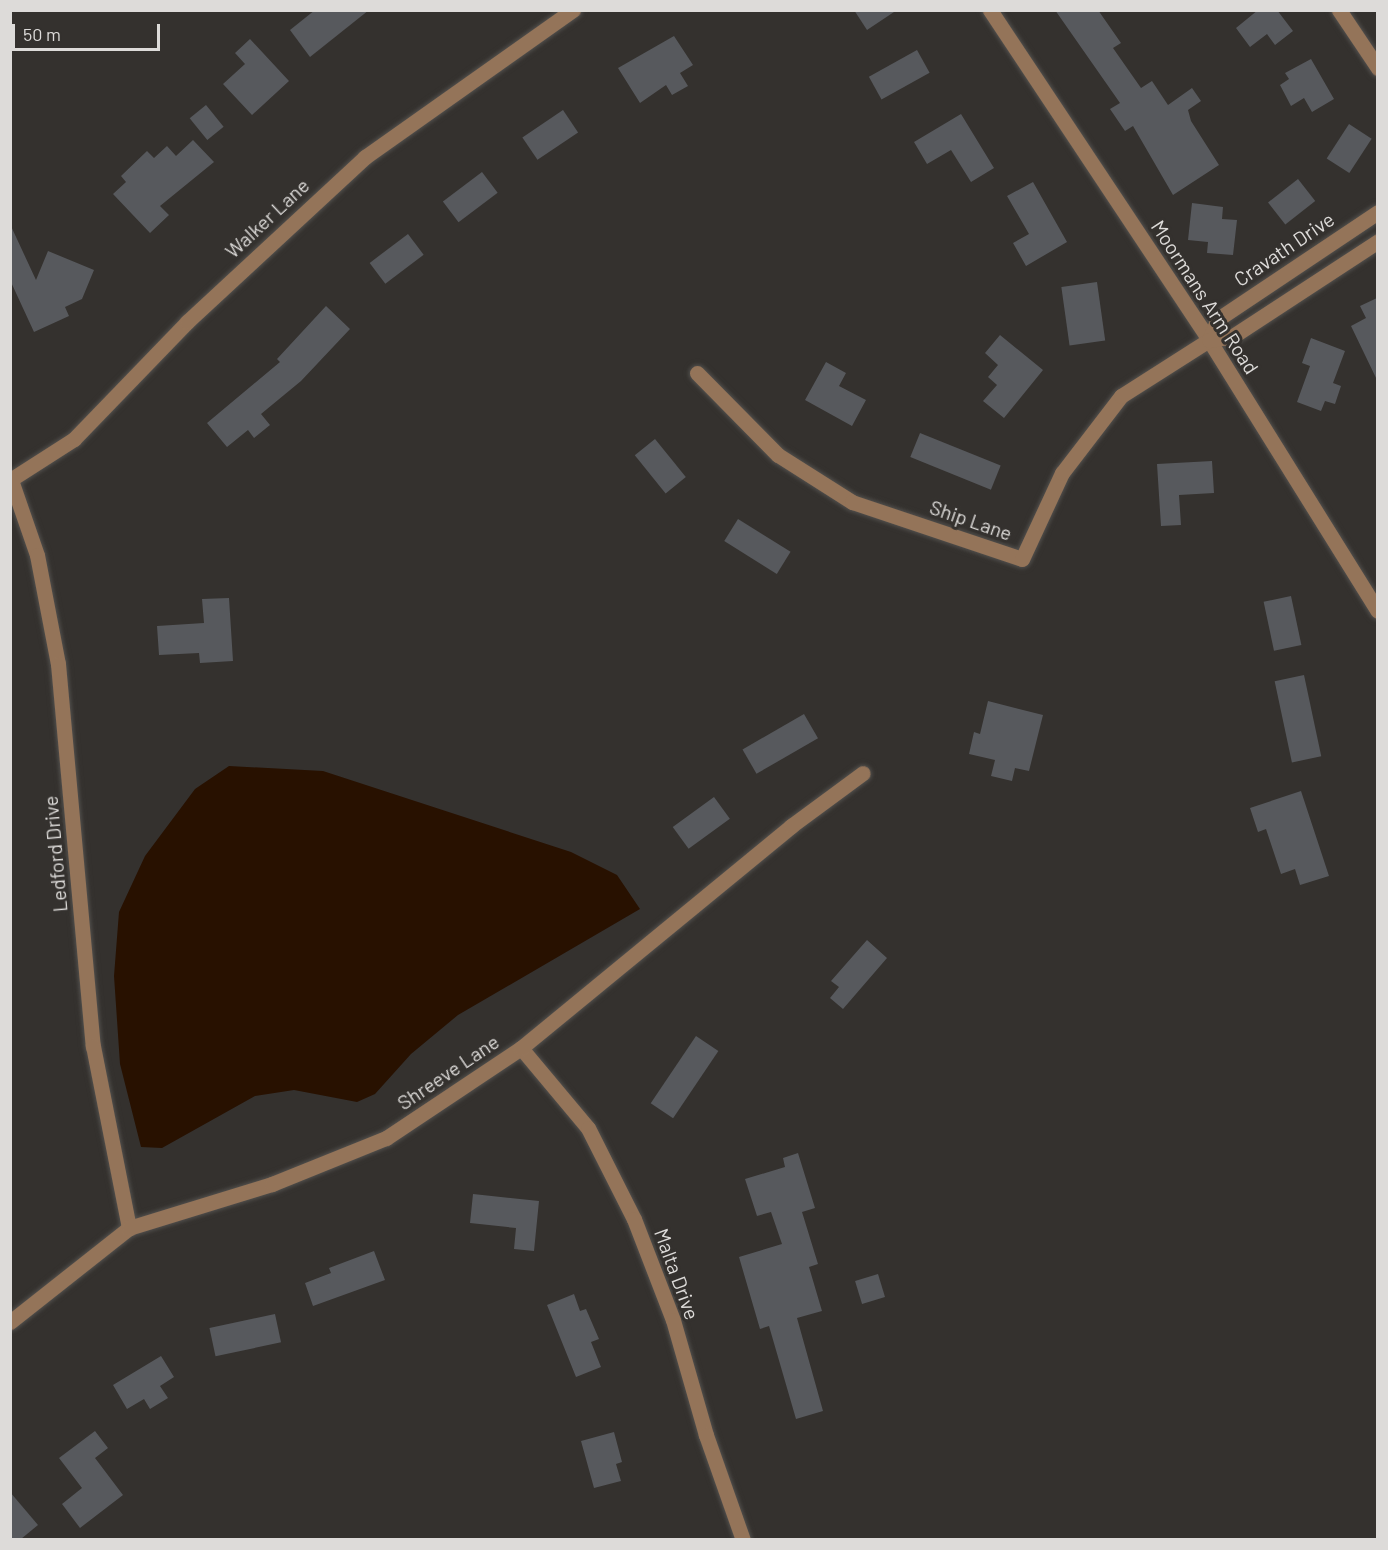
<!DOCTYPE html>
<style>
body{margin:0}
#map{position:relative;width:1388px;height:1550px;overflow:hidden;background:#34312e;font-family:Barlow,sans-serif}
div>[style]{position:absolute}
.water>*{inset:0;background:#281100}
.building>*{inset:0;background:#57595d;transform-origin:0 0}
.roads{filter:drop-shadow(0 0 2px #52504d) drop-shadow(0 0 2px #52504d)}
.minor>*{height:15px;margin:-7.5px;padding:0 7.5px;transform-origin:7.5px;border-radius:7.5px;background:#947459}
span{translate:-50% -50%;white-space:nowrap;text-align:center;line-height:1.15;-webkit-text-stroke:6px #34312e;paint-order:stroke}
.street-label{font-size:20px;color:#dddbd9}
.frame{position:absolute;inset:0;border:12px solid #dddbd9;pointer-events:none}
.scale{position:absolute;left:12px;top:24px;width:148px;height:27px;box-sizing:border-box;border:3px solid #dddbd9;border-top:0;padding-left:8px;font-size:18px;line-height:21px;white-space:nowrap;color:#dddbd9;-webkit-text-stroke:4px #34312e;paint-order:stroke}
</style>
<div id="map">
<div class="water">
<div style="clip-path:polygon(229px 766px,323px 771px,571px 852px,617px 875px,640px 909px,458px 1015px,411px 1054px,375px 1094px,357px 1102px,294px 1090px,255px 1096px,162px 1148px,141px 1147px,120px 1064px,114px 976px,119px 912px,145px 856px,195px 789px)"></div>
</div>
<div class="building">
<div style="clip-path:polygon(315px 10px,369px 10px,310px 57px,290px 30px)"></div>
<div style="clip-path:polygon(854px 10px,897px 10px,867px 30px)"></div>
<div style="clip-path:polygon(1055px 10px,1098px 10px,1121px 43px,1113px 48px,1141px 88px,1152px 81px,1168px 105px,1192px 88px,1201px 101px,1188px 110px,1191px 121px,1219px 165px,1173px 195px,1133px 126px,1125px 131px,1110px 109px,1120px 103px)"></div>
<div style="clip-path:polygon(1258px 10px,1277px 10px,1293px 31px,1275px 45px,1267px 34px,1250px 47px,1236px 28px)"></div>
<div style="clip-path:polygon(674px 36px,693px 65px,680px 73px,688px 86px,672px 95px,666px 85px,640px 103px,618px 68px)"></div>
<div style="clip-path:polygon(250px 39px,289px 81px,252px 115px,223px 84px,245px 64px,235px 53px)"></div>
<div style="left:917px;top:50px;width:26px;height:55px;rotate:61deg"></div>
<div style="clip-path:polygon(1311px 59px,1334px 99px,1312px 112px,1304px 98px,1291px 106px,1280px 85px,1289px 79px,1285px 73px)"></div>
<div style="left:206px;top:105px;width:28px;height:21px;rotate:51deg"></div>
<div style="left:563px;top:110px;width:27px;height:49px;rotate:56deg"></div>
<div style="clip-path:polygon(961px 114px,994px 168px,971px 182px,951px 150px,927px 164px,914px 142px)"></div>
<div style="left:1349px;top:124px;width:27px;height:41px;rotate:33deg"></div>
<div style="clip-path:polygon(193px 140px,214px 162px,160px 206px,169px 215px,150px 233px,113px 194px,126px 182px,121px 176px,147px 151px,154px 158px,167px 146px,176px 156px)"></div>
<div style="left:482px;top:172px;width:26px;height:49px;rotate:53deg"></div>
<div style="left:1298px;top:179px;width:28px;height:38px;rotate:52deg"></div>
<div style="clip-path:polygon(1033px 182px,1067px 242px,1026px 266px,1013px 243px,1029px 234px,1007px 196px)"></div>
<div style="clip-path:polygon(1192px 203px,1223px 207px,1222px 219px,1237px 220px,1233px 255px,1207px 253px,1208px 242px,1188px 240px)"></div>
<div style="clip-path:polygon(10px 224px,36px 280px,48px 251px,94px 270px,82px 299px,65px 307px,69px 316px,34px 332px,10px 280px)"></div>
<div style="left:408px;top:234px;width:26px;height:48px;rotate:53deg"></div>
<div style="left:1097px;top:282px;width:59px;height:36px;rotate:82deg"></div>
<div style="clip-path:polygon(1377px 298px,1377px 380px,1351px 326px,1366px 318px,1360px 306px)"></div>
<div style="clip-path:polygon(326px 306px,350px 329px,301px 381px,261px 414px,270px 425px,254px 438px,248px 430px,227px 447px,207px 423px,280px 362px,277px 359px)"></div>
<div style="clip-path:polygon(1000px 335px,1043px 370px,1004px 418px,983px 401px,997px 385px,988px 377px,998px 365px,985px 353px)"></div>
<div style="clip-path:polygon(1311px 338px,1345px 351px,1333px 383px,1341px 386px,1335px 404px,1325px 401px,1321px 411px,1297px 402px,1310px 366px,1302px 363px)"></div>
<div style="clip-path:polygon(826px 362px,846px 373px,839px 386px,866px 400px,852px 426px,805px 400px)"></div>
<div style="left:920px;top:433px;width:87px;height:26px;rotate:22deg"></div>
<div style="left:655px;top:439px;width:49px;height:26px;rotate:51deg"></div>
<div style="clip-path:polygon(1212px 461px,1214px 493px,1179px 495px,1181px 525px,1161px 526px,1157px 464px)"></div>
<div style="left:738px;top:519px;width:62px;height:26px;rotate:32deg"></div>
<div style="left:1291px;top:596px;width:50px;height:28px;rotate:78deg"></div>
<div style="clip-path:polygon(229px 598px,233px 661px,200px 663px,199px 653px,159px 655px,157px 626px,204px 623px,202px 599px)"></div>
<div style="left:1304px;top:675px;width:83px;height:30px;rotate:78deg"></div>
<div style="clip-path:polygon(988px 701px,1043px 715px,1029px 771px,1015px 768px,1012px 781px,991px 776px,995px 760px,969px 754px,974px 732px,980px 734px)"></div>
<div style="left:804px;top:714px;width:28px;height:71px;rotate:60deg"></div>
<div style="clip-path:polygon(1301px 791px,1329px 876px,1300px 885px,1295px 869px,1281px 874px,1266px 829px,1258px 832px,1250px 808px)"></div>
<div style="left:714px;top:797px;width:27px;height:51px;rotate:54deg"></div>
<div style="clip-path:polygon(867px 940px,887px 958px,843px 1009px,830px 998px,839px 987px,831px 981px)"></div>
<div style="left:696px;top:1036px;width:27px;height:81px;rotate:34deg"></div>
<div style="clip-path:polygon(798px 1153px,815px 1208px,802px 1212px,818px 1264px,809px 1267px,822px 1311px,797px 1318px,823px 1411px,796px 1419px,769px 1326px,760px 1329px,739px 1257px,782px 1244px,771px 1212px,757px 1216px,745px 1179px,785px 1167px,783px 1158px)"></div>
<div style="clip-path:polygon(473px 1194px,539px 1201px,534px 1251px,514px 1249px,516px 1228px,470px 1223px)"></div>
<div style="clip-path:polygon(374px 1251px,385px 1280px,313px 1306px,305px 1283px,331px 1273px,329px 1268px)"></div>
<div style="left:878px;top:1274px;width:24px;height:24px;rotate:73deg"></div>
<div style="clip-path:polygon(574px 1294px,580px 1311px,586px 1309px,599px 1339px,591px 1342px,601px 1367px,576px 1377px,547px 1305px)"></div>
<div style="left:275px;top:1314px;width:29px;height:67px;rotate:78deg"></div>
<div style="clip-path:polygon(161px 1356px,174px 1377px,160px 1386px,168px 1398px,150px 1409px,144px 1399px,127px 1409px,113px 1385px)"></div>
<div style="clip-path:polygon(95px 1431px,108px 1448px,95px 1458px,123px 1495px,80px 1528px,62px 1504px,82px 1488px,59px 1458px)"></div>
<div style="clip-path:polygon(614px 1432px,622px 1462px,616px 1464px,621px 1481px,594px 1488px,581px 1441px)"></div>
<div style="clip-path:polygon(10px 1492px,38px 1525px,21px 1539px,10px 1539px)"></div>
</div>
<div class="roads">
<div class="minor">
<div style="left:990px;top:10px;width:396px;rotate:56.4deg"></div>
<div style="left:1209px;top:340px;width:319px;rotate:58.1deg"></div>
<div style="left:1339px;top:10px;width:70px;rotate:56.1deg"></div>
<div style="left:1209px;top:340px;width:23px;rotate:-67deg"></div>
<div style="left:1218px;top:319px;width:192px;rotate:-33.8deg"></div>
<div style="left:697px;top:373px;width:115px;rotate:45.4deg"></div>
<div style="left:778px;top:455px;width:88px;rotate:32.4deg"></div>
<div style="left:852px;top:502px;width:179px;rotate:18.5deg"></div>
<div style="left:1022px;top:559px;width:95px;rotate:-65.1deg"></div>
<div style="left:1062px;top:473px;width:97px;rotate:-52.5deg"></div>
<div style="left:1121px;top:396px;width:104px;rotate:-32.5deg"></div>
<div style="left:1209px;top:340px;width:24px;rotate:-9deg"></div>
<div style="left:1233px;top:336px;width:173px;rotate:-33.2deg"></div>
<div style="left:10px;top:480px;width:76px;rotate:-32.6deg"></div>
<div style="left:74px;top:439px;width:163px;rotate:-46deg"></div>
<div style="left:187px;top:322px;width:243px;rotate:-42.8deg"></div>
<div style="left:365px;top:157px;width:255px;rotate:-35.3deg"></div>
<div style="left:11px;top:480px;width:79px;rotate:70.9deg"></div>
<div style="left:37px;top:555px;width:111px;rotate:79.1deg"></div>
<div style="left:58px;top:664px;width:384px;rotate:84.8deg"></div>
<div style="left:93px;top:1046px;width:186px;rotate:78.8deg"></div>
<div style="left:521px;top:1048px;width:104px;rotate:50.1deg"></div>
<div style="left:588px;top:1128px;width:102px;rotate:63.2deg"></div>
<div style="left:634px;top:1219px;width:108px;rotate:68.9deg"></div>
<div style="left:673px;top:1320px;width:120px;rotate:74deg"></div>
<div style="left:706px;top:1435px;width:111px;rotate:70.6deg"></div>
<div style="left:10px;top:1322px;width:152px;rotate:-38.3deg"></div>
<div style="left:129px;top:1228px;width:150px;rotate:-17.1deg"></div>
<div style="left:272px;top:1184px;width:123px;rotate:-22deg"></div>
<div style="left:386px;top:1138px;width:162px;rotate:-33.7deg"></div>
<div style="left:521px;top:1048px;width:350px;rotate:-39.4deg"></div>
<div style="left:791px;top:826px;width:89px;rotate:-36.4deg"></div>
</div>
</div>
<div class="street-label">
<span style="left:267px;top:218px;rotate:-43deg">Walker Lane</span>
<span style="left:1284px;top:249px;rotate:-34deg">Cravath Drive</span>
<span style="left:1205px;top:297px;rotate:57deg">Moormans Arm Road</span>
<span style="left:971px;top:520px;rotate:19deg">Ship Lane</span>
<span style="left:55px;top:854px;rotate:-95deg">Ledford Drive</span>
<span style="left:448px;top:1072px;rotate:-34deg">Shreeve Lane</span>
<span style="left:677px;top:1274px;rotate:70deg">Malta Drive</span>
</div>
<div class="frame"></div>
<div class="scale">50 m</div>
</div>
